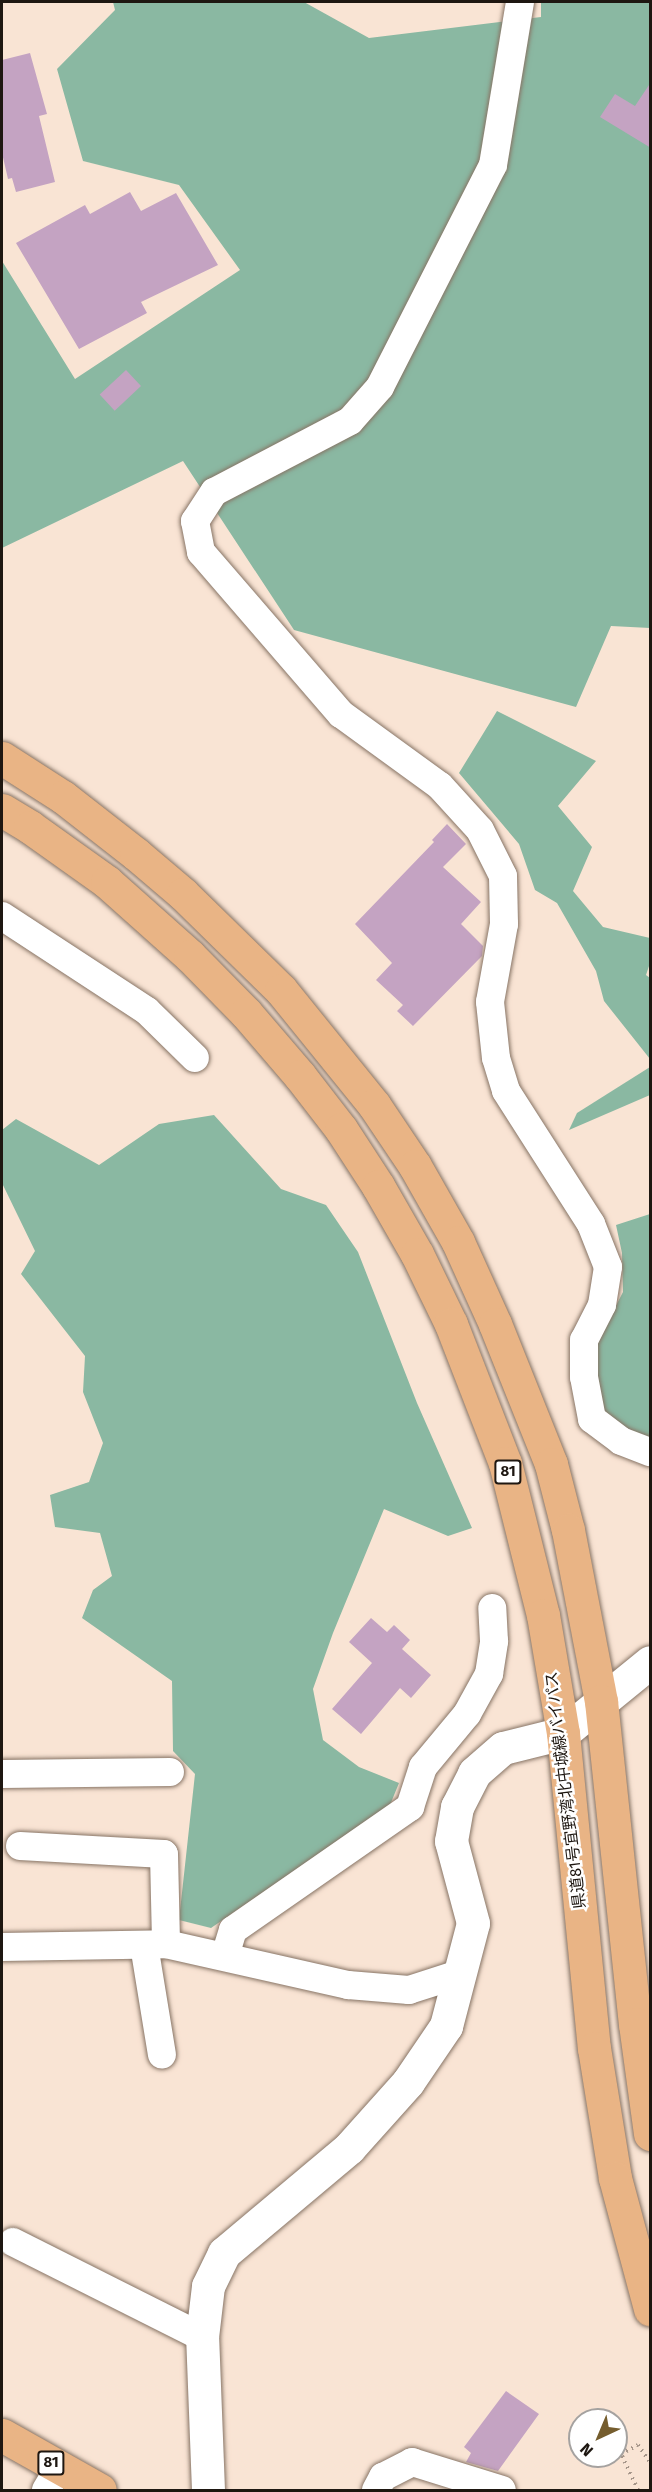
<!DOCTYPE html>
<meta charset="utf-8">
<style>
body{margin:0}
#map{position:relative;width:652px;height:2492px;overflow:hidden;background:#f9e4d4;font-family:"Fira Sans","Noto Sans JP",sans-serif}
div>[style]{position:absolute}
.forest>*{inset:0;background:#8ab8a2}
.building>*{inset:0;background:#c4a3c2;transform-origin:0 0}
.path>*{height:4px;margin-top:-2px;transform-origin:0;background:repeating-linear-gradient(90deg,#a59589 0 1.5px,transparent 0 6px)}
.roads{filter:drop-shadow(0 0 2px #877465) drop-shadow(0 0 2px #877465)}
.minor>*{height:28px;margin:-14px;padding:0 14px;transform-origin:14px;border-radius:14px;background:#fff}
.tertiary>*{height:33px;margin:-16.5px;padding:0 16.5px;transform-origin:16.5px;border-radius:16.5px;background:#fff}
.primary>*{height:33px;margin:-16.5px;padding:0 16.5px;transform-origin:16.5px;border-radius:16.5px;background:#e9b485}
span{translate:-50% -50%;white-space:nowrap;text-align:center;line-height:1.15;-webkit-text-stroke:5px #fff;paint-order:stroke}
.shield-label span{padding:2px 4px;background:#fff;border:2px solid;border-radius:4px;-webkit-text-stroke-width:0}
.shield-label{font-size:15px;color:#1e1711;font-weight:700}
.street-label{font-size:16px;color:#1e1711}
.frame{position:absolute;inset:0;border:3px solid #1e1711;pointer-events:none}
.north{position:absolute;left:568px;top:2408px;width:60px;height:60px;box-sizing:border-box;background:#fff;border:2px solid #a5a2a0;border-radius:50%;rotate:224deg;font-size:16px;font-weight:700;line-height:24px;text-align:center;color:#1e1711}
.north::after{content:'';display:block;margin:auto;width:21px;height:27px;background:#755d2e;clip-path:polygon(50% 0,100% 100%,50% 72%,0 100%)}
</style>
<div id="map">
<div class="forest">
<div style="clip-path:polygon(113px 2px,304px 2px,369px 38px,541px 17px,541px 2px,650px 2px,650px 628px,611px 626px,576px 707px,294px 630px,183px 461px,2px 548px,2px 261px,75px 379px,240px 270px,179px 185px,83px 161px,57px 69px,115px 10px)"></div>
<div style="clip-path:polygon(497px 711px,596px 761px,558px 806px,592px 847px,573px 891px,603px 927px,650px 938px,650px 963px,646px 975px,650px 978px,650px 1059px,604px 1001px,596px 971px,557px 903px,535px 890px,519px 844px,459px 773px)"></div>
<div style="clip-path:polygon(650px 1067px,650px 1095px,569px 1130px,577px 1113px)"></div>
<div style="clip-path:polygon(214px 1115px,281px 1189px,326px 1205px,358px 1252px,417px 1403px,472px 1528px,448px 1536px,384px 1509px,333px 1633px,313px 1689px,323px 1740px,359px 1767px,399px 1783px,390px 1805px,211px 1928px,179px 1920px,195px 1774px,173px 1751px,172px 1681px,82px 1618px,93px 1590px,112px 1576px,100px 1533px,55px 1527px,50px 1495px,89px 1482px,103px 1443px,83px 1392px,85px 1356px,21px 1274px,35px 1251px,2px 1183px,2px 1130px,16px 1119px,99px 1165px,159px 1124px)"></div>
<div style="clip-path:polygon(650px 1214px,650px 1441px,626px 1433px,598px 1410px,592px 1372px,599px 1339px,623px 1292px,622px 1253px,616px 1225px)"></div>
</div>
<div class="building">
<div style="clip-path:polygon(30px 53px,47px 114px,39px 116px,55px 182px,16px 192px,12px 178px,8px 179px,2px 153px,2px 60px)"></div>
<div style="clip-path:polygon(651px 82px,651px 148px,600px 117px,615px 94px,635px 106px)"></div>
<div style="clip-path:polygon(130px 192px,141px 211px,176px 193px,218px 265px,141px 302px,147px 313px,79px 349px,16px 243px,85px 205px,90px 214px)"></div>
<div style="left:126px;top:370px;width:22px;height:36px;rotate:47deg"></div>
<div style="clip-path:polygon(447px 824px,466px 844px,443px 867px,481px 902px,461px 924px,483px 946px,482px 956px,413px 1026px,397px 1011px,403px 1005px,376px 980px,392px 963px,355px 924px,434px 842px,432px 840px)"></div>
<div style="clip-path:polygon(371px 1618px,387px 1632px,394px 1625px,410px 1640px,402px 1649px,431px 1675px,411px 1698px,400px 1688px,361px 1734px,332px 1709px,372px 1663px,349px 1642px)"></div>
<div style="clip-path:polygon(506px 2391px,539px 2414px,498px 2471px,466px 2462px,471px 2453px,464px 2447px)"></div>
</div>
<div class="path">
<div style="left:638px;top:2490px;width:40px;rotate:-115deg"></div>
<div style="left:621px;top:2454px;width:19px;rotate:-28deg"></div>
<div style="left:638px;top:2445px;width:21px;rotate:55deg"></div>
</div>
<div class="roads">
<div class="minor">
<div style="left:520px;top:2px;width:165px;rotate:99.4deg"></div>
<div style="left:493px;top:165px;width:249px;rotate:117deg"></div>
<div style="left:380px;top:387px;width:45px;rotate:131.4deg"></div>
<div style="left:350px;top:421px;width:153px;rotate:152.4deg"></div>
<div style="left:214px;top:492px;width:35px;rotate:123deg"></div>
<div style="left:195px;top:521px;width:32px;rotate:79deg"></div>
<div style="left:201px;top:552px;width:214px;rotate:49.2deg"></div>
<div style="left:341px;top:714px;width:122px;rotate:36deg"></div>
<div style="left:440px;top:786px;width:59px;rotate:47.7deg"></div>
<div style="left:480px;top:830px;width:51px;rotate:63.4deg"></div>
<div style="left:503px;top:876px;width:48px;rotate:88.8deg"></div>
<div style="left:504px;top:924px;width:79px;rotate:100.2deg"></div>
<div style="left:490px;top:1002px;width:56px;rotate:83.9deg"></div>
<div style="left:496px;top:1058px;width:34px;rotate:73deg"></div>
<div style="left:506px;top:1091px;width:158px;rotate:57.4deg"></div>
<div style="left:591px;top:1224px;width:46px;rotate:68.4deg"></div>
<div style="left:608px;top:1267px;width:38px;rotate:99deg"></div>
<div style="left:602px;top:1305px;width:39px;rotate:117deg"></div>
<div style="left:584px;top:1340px;width:37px;rotate:90deg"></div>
<div style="left:584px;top:1377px;width:43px;rotate:79.2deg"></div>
<div style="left:592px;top:1419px;width:36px;rotate:37deg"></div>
<div style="left:621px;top:1441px;width:31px;rotate:21deg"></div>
<div style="left:2px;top:916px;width:173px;rotate:33.2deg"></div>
<div style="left:147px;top:1011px;width:67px;rotate:44.4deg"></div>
<div style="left:2px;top:1774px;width:168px;rotate:-0.7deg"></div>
<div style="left:20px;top:1846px;width:144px;rotate:3.2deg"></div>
<div style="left:164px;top:1854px;width:90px;rotate:88.7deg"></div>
<div style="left:144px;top:1945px;width:111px;rotate:80.7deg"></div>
<div style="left:2px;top:1947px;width:164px;rotate:-1deg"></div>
<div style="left:166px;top:1944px;width:187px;rotate:12.7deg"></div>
<div style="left:348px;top:1985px;width:61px;rotate:4.7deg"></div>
<div style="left:409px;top:1990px;width:56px;rotate:-17.8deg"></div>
<div style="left:225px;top:1956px;width:27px;rotate:-73deg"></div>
<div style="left:233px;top:1930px;width:216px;rotate:-34.8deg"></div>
<div style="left:410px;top:1807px;width:42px;rotate:-72deg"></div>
<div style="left:423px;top:1767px;width:69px;rotate:-50.3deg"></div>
<div style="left:467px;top:1714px;width:46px;rotate:-61.2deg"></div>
<div style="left:489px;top:1674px;width:33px;rotate:-81deg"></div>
<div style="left:494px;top:1641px;width:33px;rotate:-93deg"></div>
<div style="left:13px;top:2242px;width:212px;rotate:26.7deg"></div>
<div style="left:46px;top:2490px;width:26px;rotate:-59deg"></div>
<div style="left:376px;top:2490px;width:15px;rotate:-62deg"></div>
<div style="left:383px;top:2477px;width:33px;rotate:-27deg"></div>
<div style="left:412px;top:2462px;width:94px;rotate:17.3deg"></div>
</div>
<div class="tertiary">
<div style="left:208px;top:2490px;width:153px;rotate:-92.2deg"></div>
<div style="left:202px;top:2337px;width:51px;rotate:-83.3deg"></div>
<div style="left:208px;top:2286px;width:37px;rotate:-64deg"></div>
<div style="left:224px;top:2253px;width:163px;rotate:-40deg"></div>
<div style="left:349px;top:2148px;width:89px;rotate:-48.2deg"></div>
<div style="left:408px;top:2082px;width:68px;rotate:-55.8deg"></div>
<div style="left:446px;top:2026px;width:106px;rotate:-75.3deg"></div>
<div style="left:473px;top:1923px;width:85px;rotate:-105deg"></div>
<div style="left:451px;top:1841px;width:35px;rotate:-80deg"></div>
<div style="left:457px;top:1807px;width:38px;rotate:-63deg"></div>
<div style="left:474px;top:1773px;width:38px;rotate:-41deg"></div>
<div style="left:503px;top:1748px;width:62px;rotate:-14deg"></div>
<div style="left:563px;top:1733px;width:112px;rotate:-39.2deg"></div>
</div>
<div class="primary">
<div style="left:2px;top:758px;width:72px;rotate:32.6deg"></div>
<div style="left:63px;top:797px;width:93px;rotate:38deg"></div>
<div style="left:136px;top:854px;width:62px;rotate:40.4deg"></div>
<div style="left:183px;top:894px;width:137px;rotate:44.4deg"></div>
<div style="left:281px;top:990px;width:148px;rotate:51deg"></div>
<div style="left:374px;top:1105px;width:73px;rotate:56.1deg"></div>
<div style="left:415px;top:1166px;width:87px;rotate:60.5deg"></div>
<div style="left:458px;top:1242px;width:90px;rotate:65.7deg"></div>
<div style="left:495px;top:1324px;width:151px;rotate:68.2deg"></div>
<div style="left:551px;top:1464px;width:68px;rotate:75.6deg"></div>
<div style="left:568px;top:1530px;width:174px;rotate:79.1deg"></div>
<div style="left:601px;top:1701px;width:325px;rotate:84deg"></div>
<div style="left:635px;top:2024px;width:111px;rotate:82.2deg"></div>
<div style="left:2px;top:810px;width:33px;rotate:31deg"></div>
<div style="left:30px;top:827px;width:95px;rotate:35.5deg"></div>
<div style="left:107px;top:882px;width:111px;rotate:41.7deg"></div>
<div style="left:190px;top:956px;width:80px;rotate:45.5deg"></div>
<div style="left:246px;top:1013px;width:83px;rotate:49.4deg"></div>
<div style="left:300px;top:1076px;width:67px;rotate:52.3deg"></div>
<div style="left:341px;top:1129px;width:68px;rotate:57deg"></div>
<div style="left:378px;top:1186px;width:78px;rotate:60.2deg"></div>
<div style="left:417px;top:1254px;width:78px;rotate:64.1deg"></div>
<div style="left:451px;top:1324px;width:149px;rotate:68.8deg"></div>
<div style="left:505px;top:1463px;width:157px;rotate:76deg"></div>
<div style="left:543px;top:1615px;width:120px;rotate:80.4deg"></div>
<div style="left:563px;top:1733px;width:317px;rotate:84.4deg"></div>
<div style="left:594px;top:2048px;width:132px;rotate:80.8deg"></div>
<div style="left:615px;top:2178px;width:136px;rotate:75deg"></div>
<div style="left:2px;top:2435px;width:112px;rotate:29.3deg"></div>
</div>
</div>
<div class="shield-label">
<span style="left:508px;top:1472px">81</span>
<span style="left:51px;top:2463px">81</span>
</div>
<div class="street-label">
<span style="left:566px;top:1790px;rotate:-97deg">県道81号宜野湾北中城線バイパス</span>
</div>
<div class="frame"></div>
<div class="north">N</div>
</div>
